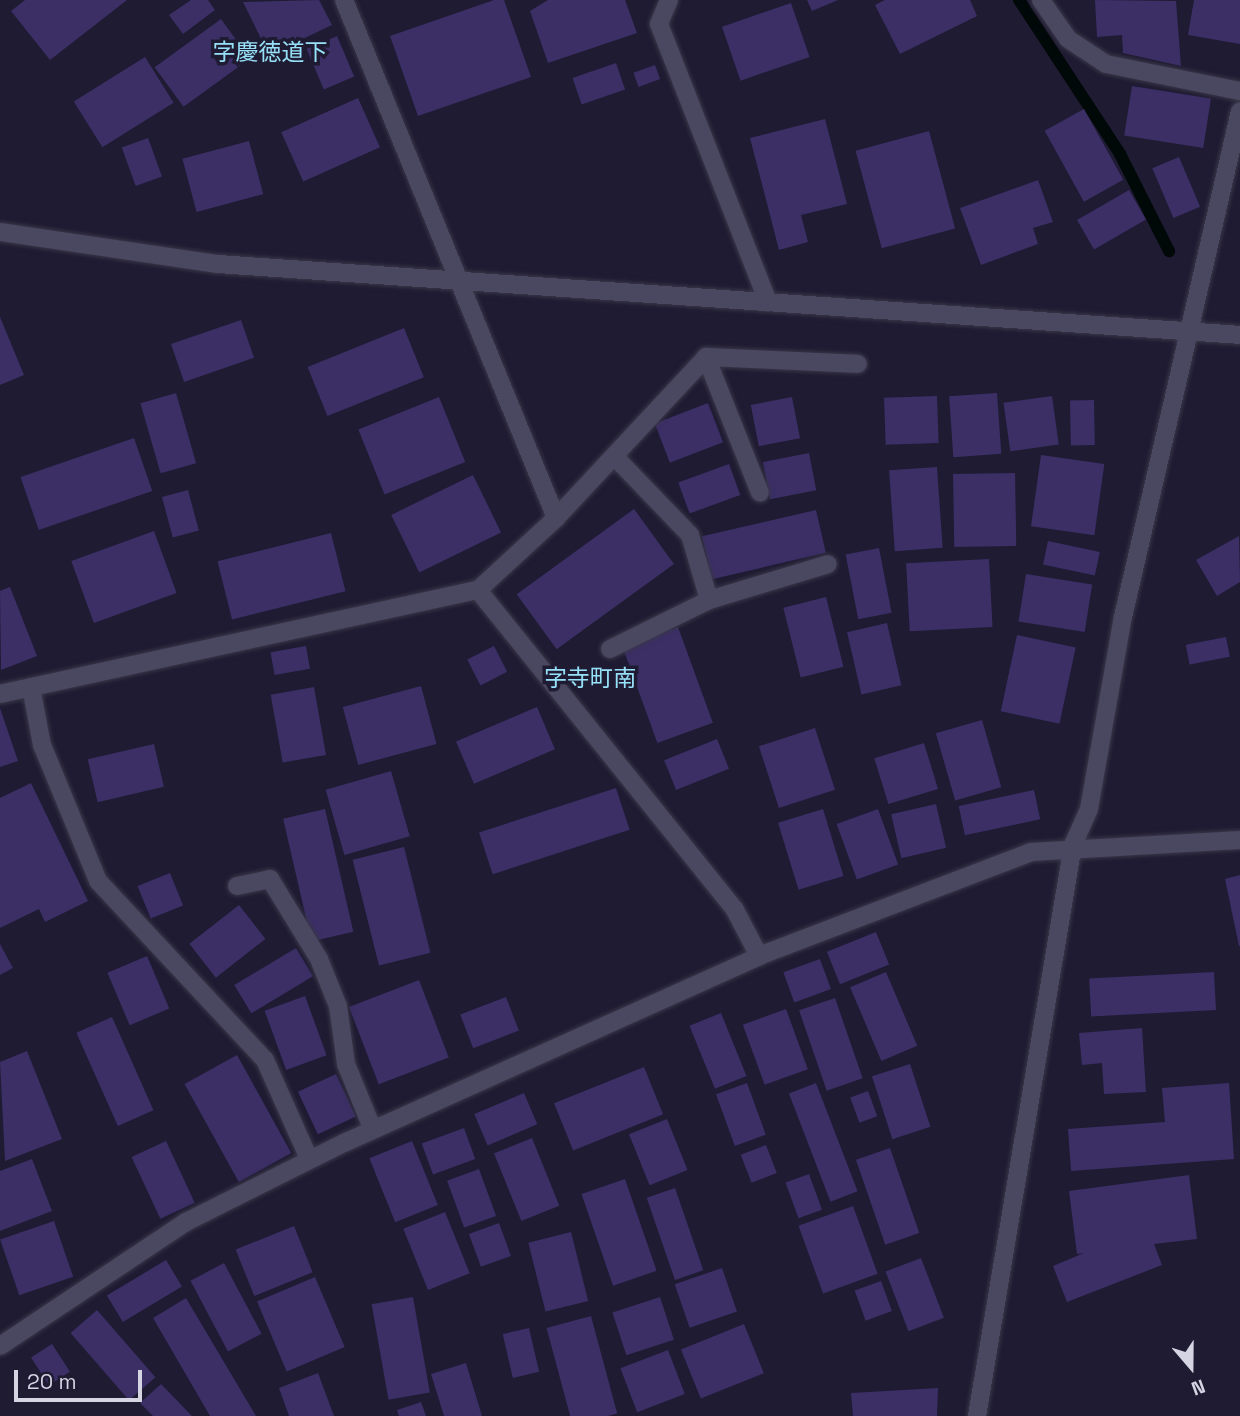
<!DOCTYPE html>
<meta charset="utf-8">
<style>
body{margin:0}
#map{position:relative;width:1240px;height:1416px;overflow:hidden;background:#1f1b32;font-family:"Space Grotesk","Noto Sans JP",sans-serif}
div>[style]{position:absolute}
.stream>*{height:12px;margin:-6px;padding:0 6px;transform-origin:6px;border-radius:6px;background:#010808}
.building>*{inset:0;background:#3b2f66;transform-origin:0 0}
.roads{filter:drop-shadow(0 0 2px #3a3749) drop-shadow(0 0 2px #3a3749)}
.minor>*{height:18px;margin:-9px;padding:0 9px;transform-origin:9px;border-radius:9px;background:#4a4761}
.tertiary>*{height:18px;margin:-9px;padding:0 9px;transform-origin:9px;border-radius:9px;background:#4a4761}
span{translate:-50% -50%;white-space:nowrap;text-align:center;line-height:1.15;-webkit-text-stroke:7px #1f1b32;paint-order:stroke}
.quarter-label{font-size:23px;color:#97e1f8}
.north{position:absolute;left:1156px;top:1332px;width:70px;height:70px;-webkit-text-stroke:5px #1f1b32;paint-order:stroke;rotate:160deg;font-size:19px;font-weight:700;line-height:28px;text-align:center;color:#d5d4e3}
.north::after{content:'';display:block;margin:auto;width:24px;height:32px;background:#d5d4e3;clip-path:polygon(50% 0,100% 100%,50% 72%,0 100%)}
.scale{position:absolute;left:14px;top:1370px;width:128px;height:32px;box-sizing:border-box;border:4px solid #d5d4e3;border-top:0;padding-left:9px;font-size:21px;line-height:24px;white-space:nowrap;color:#d5d4e3;-webkit-text-stroke:5px #1f1b32;paint-order:stroke}
</style>
<div id="map">
<div class="stream">
<div style="left:1019px;top:0;width:184px;rotate:56.7deg"></div>
<div style="left:1120px;top:154px;width:109px;rotate:63.2deg"></div>
</div>
<div class="building">
<div style="clip-path:polygon(25px 0,127px 0,50px 60px,11px 11px)"></div>
<div style="clip-path:polygon(191px 0,208px 0,215px 10px,183px 34px,169px 15px)"></div>
<div style="clip-path:polygon(319px 0,332px 25px,269px 55px,243px 2px)"></div>
<div style="clip-path:polygon(494px 0,504px 0,531px 77px,418px 116px,390px 36px)"></div>
<div style="clip-path:polygon(548px 0,625px 0,637px 33px,548px 63px,530px 11px)"></div>
<div style="clip-path:polygon(807px 0,838px 0,812px 11px)"></div>
<div style="clip-path:polygon(885px 0,970px 0,977px 16px,900px 54px,875px 5px)"></div>
<div style="clip-path:polygon(1095px 0,1176px 1px,1181px 66px,1123px 53px,1122px 35px,1097px 37px)"></div>
<div style="clip-path:polygon(1194px 0,1240px 0,1240px 44px,1188px 35px)"></div>
<div style="left:791px;top:3px;width:57px;height:73px;rotate:71deg"></div>
<div style="left:221px;top:19px;width:49px;height:82px;rotate:54deg"></div>
<div style="left:337px;top:36px;width:44px;height:33px;rotate:67deg"></div>
<div style="left:145px;top:57px;width:54px;height:84px;rotate:58deg"></div>
<div style="left:616px;top:63px;width:28px;height:46px;rotate:71deg"></div>
<div style="left:655px;top:65px;width:15px;height:23px;rotate:70deg"></div>
<div style="left:1132px;top:86px;width:80px;height:50px;rotate:9deg"></div>
<div style="left:358px;top:98px;width:54px;height:84px;rotate:66deg"></div>
<div style="left:1084px;top:109px;width:81px;height:45px;rotate:61deg"></div>
<div style="clip-path:polygon(825px 119px,847px 204px,801px 215px,808px 242px,779px 250px,750px 138px)"></div>
<div style="left:929px;top:131px;width:101px;height:76px;rotate:75deg"></div>
<div style="left:148px;top:138px;width:41px;height:28px;rotate:70deg"></div>
<div style="left:249px;top:141px;width:55px;height:69px;rotate:75deg"></div>
<div style="left:1179px;top:157px;width:54px;height:29px;rotate:67deg"></div>
<div style="clip-path:polygon(1038px 180px,1053px 222px,1033px 228px,1038px 244px,981px 265px,960px 208px)"></div>
<div style="left:1129px;top:190px;width:34px;height:60px;rotate:60deg"></div>
<div style="clip-path:polygon(0 317px,24px 375px,0 385px)"></div>
<div style="left:241px;top:320px;width:40px;height:74px;rotate:71deg"></div>
<div style="left:404px;top:328px;width:53px;height:104px;rotate:68deg"></div>
<div style="left:176px;top:393px;width:73px;height:37px;rotate:74deg"></div>
<div style="left:997px;top:393px;width:61px;height:48px;rotate:86deg"></div>
<div style="left:937px;top:396px;width:47px;height:53px;rotate:88deg"></div>
<div style="left:1052px;top:396px;width:49px;height:49px;rotate:82deg"></div>
<div style="left:439px;top:397px;width:70px;height:87px;rotate:68deg"></div>
<div style="left:792px;top:397px;width:42px;height:42px;rotate:79deg"></div>
<div style="left:1094px;top:400px;width:45px;height:24px;rotate:89deg"></div>
<div style="left:708px;top:403px;width:42px;height:57px;rotate:69deg"></div>
<div style="left:134px;top:438px;width:56px;height:120px;rotate:71deg"></div>
<div style="left:809px;top:453px;width:38px;height:47px;rotate:79deg"></div>
<div style="left:1041px;top:455px;width:64px;height:72px;rotate:8deg"></div>
<div style="left:729px;top:464px;width:33px;height:54px;rotate:70deg"></div>
<div style="left:937px;top:467px;width:81px;height:48px;rotate:86deg"></div>
<div style="left:1015px;top:473px;width:73px;height:62px;rotate:89deg"></div>
<div style="left:473px;top:475px;width:64px;height:91px;rotate:64deg"></div>
<div style="left:188px;top:490px;width:42px;height:27px;rotate:75deg"></div>
<div style="left:634px;top:509px;width:68px;height:145px;rotate:54deg"></div>
<div style="left:816px;top:510px;width:44px;height:117px;rotate:77deg"></div>
<div style="left:154px;top:531px;width:66px;height:88px;rotate:70deg"></div>
<div style="left:331px;top:533px;width:60px;height:117px;rotate:76deg"></div>
<div style="clip-path:polygon(1239px 536px,1240px 582px,1217px 596px,1196px 560px)"></div>
<div style="left:1048px;top:541px;width:53px;height:24px;rotate:12deg"></div>
<div style="left:879px;top:548px;width:66px;height:34px;rotate:79deg"></div>
<div style="left:989px;top:559px;width:68px;height:83px;rotate:87deg"></div>
<div style="left:1026px;top:574px;width:67px;height:48px;rotate:9deg"></div>
<div style="clip-path:polygon(10px 587px,37px 656px,1px 670px,0 591px)"></div>
<div style="left:826px;top:597px;width:72px;height:44px;rotate:76deg"></div>
<div style="left:887px;top:623px;width:64px;height:41px;rotate:77deg"></div>
<div style="left:678px;top:627px;width:102px;height:59px;rotate:70deg"></div>
<div style="left:1017px;top:635px;width:60px;height:78px;rotate:12deg"></div>
<div style="left:1226px;top:637px;width:20px;height:41px;rotate:79deg"></div>
<div style="left:306px;top:646px;width:23px;height:36px;rotate:80deg"></div>
<div style="left:494px;top:646px;width:29px;height:30px;rotate:63deg"></div>
<div style="left:421px;top:686px;width:60px;height:81px;rotate:75deg"></div>
<div style="left:314px;top:687px;width:69px;height:44px;rotate:80deg"></div>
<div style="left:537px;top:707px;width:46px;height:88px;rotate:67deg"></div>
<div style="clip-path:polygon(0 708px,18px 761px,0 767px)"></div>
<div style="left:982px;top:720px;width:70px;height:48px;rotate:74deg"></div>
<div style="left:815px;top:728px;width:65px;height:59px;rotate:72deg"></div>
<div style="left:717px;top:739px;width:32px;height:57px;rotate:68deg"></div>
<div style="left:924px;top:743px;width:48px;height:52px;rotate:73deg"></div>
<div style="left:154px;top:744px;width:44px;height:68px;rotate:77deg"></div>
<div style="left:391px;top:771px;width:68px;height:68px;rotate:74deg"></div>
<div style="clip-path:polygon(31px 783px,88px 901px,45px 922px,39px 909px,0 928px,0 798px)"></div>
<div style="left:616px;top:788px;width:44px;height:144px;rotate:72deg"></div>
<div style="left:1034px;top:790px;width:30px;height:77px;rotate:78deg"></div>
<div style="left:936px;top:804px;width:45px;height:46px;rotate:77deg"></div>
<div style="left:325px;top:809px;width:126px;height:43px;rotate:77deg"></div>
<div style="left:823px;top:809px;width:70px;height:47px;rotate:73deg"></div>
<div style="left:878px;top:809px;width:59px;height:44px;rotate:70deg"></div>
<div style="left:404px;top:847px;width:109px;height:53px;rotate:76deg"></div>
<div style="left:170px;top:873px;width:35px;height:35px;rotate:68deg"></div>
<div style="clip-path:polygon(1240px 875px,1240px 946px,1239px 946px,1225px 879px)"></div>
<div style="left:239px;top:905px;width:43px;height:63px;rotate:52deg"></div>
<div style="left:876px;top:932px;width:35px;height:53px;rotate:68deg"></div>
<div style="clip-path:polygon(0 944px,13px 968px,0 975px)"></div>
<div style="left:296px;top:948px;width:33px;height:72px;rotate:59deg"></div>
<div style="left:147px;top:956px;width:57px;height:43px;rotate:67deg"></div>
<div style="left:820px;top:959px;width:32px;height:39px;rotate:70deg"></div>
<div style="left:886px;top:972px;width:80px;height:39px;rotate:67deg"></div>
<div style="left:1214px;top:972px;width:38px;height:125px;rotate:87deg"></div>
<div style="left:419px;top:980px;width:83px;height:75px;rotate:69deg"></div>
<div style="left:305px;top:996px;width:63px;height:43px;rotate:70deg"></div>
<div style="left:506px;top:997px;width:36px;height:49px;rotate:69deg"></div>
<div style="left:835px;top:998px;width:85px;height:38px;rotate:71deg"></div>
<div style="left:786px;top:1009px;width:64px;height:46px;rotate:70deg"></div>
<div style="left:721px;top:1013px;width:68px;height:34px;rotate:68deg"></div>
<div style="left:112px;top:1017px;width:102px;height:39px;rotate:66deg"></div>
<div style="clip-path:polygon(1142px 1028px,1146px 1092px,1104px 1094px,1102px 1063px,1082px 1065px,1079px 1033px)"></div>
<div style="clip-path:polygon(27px 1051px,62px 1139px,5px 1161px,0 1062px)"></div>
<div style="left:237px;top:1055px;width:112px;height:60px;rotate:61deg"></div>
<div style="left:910px;top:1064px;width:66px;height:40px;rotate:72deg"></div>
<div style="left:644px;top:1067px;width:51px;height:97px;rotate:68deg"></div>
<div style="left:336px;top:1074px;width:47px;height:42px;rotate:65deg"></div>
<div style="left:747px;top:1083px;width:55px;height:33px;rotate:70deg"></div>
<div style="left:816px;top:1083px;width:116px;height:29px;rotate:69deg"></div>
<div style="clip-path:polygon(1229px 1083px,1234px 1159px,1071px 1171px,1068px 1129px,1165px 1122px,1162px 1088px)"></div>
<div style="left:868px;top:1091px;width:27px;height:19px;rotate:70deg"></div>
<div style="left:524px;top:1093px;width:34px;height:54px;rotate:67deg"></div>
<div style="left:667px;top:1119px;width:55px;height:41px;rotate:68deg"></div>
<div style="left:464px;top:1128px;width:33px;height:45px;rotate:70deg"></div>
<div style="left:532px;top:1138px;width:73px;height:41px;rotate:68deg"></div>
<div style="left:166px;top:1141px;width:68px;height:38px;rotate:65deg"></div>
<div style="left:412px;top:1141px;width:69px;height:46px;rotate:68deg"></div>
<div style="left:766px;top:1145px;width:30px;height:27px;rotate:69deg"></div>
<div style="left:890px;top:1148px;width:90px;height:36px;rotate:71deg"></div>
<div style="clip-path:polygon(32px 1159px,52px 1211px,0 1231px,0 1171px)"></div>
<div style="left:479px;top:1169px;width:50px;height:34px;rotate:70deg"></div>
<div style="left:809px;top:1174px;width:38px;height:25px;rotate:70deg"></div>
<div style="clip-path:polygon(1189px 1175px,1197px 1239px,1154px 1244px,1162px 1265px,1067px 1302px,1053px 1266px,1084px 1253px,1077px 1254px,1069px 1191px)"></div>
<div style="left:625px;top:1179px;width:97px;height:46px;rotate:71deg"></div>
<div style="left:675px;top:1188px;width:87px;height:30px;rotate:71deg"></div>
<div style="left:853px;top:1206px;width:72px;height:58px;rotate:70deg"></div>
<div style="left:445px;top:1212px;width:66px;height:45px;rotate:68deg"></div>
<div style="left:54px;top:1221px;width:59px;height:57px;rotate:71deg"></div>
<div style="left:499px;top:1223px;width:35px;height:32px;rotate:70deg"></div>
<div style="left:294px;top:1226px;width:50px;height:63px;rotate:68deg"></div>
<div style="left:571px;top:1232px;width:71px;height:44px;rotate:76deg"></div>
<div style="left:921px;top:1258px;width:64px;height:38px;rotate:69deg"></div>
<div style="left:166px;top:1260px;width:31px;height:69px;rotate:59deg"></div>
<div style="left:224px;top:1263px;width:80px;height:38px;rotate:62deg"></div>
<div style="left:722px;top:1268px;width:46px;height:50px;rotate:71deg"></div>
<div style="left:315px;top:1277px;width:76px;height:63px;rotate:67deg"></div>
<div style="left:881px;top:1281px;width:32px;height:28px;rotate:70deg"></div>
<div style="left:413px;top:1297px;width:97px;height:42px;rotate:80deg"></div>
<div style="left:660px;top:1297px;width:45px;height:50px;rotate:72deg"></div>
<div style="clip-path:polygon(186px 1298px,256px 1416px,210px 1416px,153px 1318px)"></div>
<div style="left:97px;top:1310px;width:89px;height:35px;rotate:49deg"></div>
<div style="left:591px;top:1316px;width:101px;height:46px;rotate:75deg"></div>
<div style="left:744px;top:1324px;width:53px;height:68px;rotate:68deg"></div>
<div style="left:529px;top:1328px;width:45px;height:27px;rotate:77deg"></div>
<div style="left:52px;top:1344px;width:33px;height:25px;rotate:57deg"></div>
<div style="left:668px;top:1350px;width:47px;height:51px;rotate:69deg"></div>
<div style="clip-path:polygon(466px 1363px,482px 1416px,444px 1416px,431px 1374px)"></div>
<div style="clip-path:polygon(318px 1373px,334px 1416px,289px 1416px,279px 1388px)"></div>
<div style="clip-path:polygon(161px 1384px,192px 1416px,153px 1416px,140px 1403px)"></div>
<div style="clip-path:polygon(938px 1388px,937px 1416px,853px 1416px,851px 1393px)"></div>
<div style="clip-path:polygon(421px 1402px,426px 1416px,399px 1416px,397px 1410px)"></div>
</div>
<div class="roads">
<div class="minor">
<div style="left:344px;top:0;width:560px;rotate:67.74deg"></div>
<div style="left:669px;top:0;width:26px;rotate:113deg"></div>
<div style="left:659px;top:24px;width:299px;rotate:68.6deg"></div>
<div style="left:1041px;top:0;width:47px;rotate:55.3deg"></div>
<div style="left:1068px;top:39px;width:45px;rotate:33.3deg"></div>
<div style="left:1106px;top:64px;width:137px;rotate:11.4deg"></div>
<div style="left:706px;top:357px;width:146px;rotate:68.3deg"></div>
<div style="left:614px;top:456px;width:110px;rotate:46.1deg"></div>
<div style="left:690px;top:535px;width:68px;rotate:73.7deg"></div>
<div style="left:478px;top:590px;width:410px;rotate:51.2deg"></div>
<div style="left:735px;top:910px;width:52px;rotate:62.4deg"></div>
<div style="left:610px;top:649px;width:110px;rotate:-26.3deg"></div>
<div style="left:709px;top:600px;width:124px;rotate:-16.8deg"></div>
<div style="left:31px;top:687px;width:59px;rotate:79.3deg"></div>
<div style="left:42px;top:745px;width:147px;rotate:67.6deg"></div>
<div style="left:98px;top:881px;width:245px;rotate:47deg"></div>
<div style="left:265px;top:1060px;width:108px;rotate:66deg"></div>
<div style="left:0;top:694px;width:489px;rotate:-12.3deg"></div>
<div style="left:478px;top:590px;width:106px;rotate:-42.7deg"></div>
<div style="left:556px;top:518px;width:220px;rotate:-47deg"></div>
<div style="left:706px;top:357px;width:152px;rotate:2.6deg"></div>
<div style="left:1073px;top:845px;width:39px;rotate:-66deg"></div>
<div style="left:1089px;top:809px;width:195px;rotate:-80deg"></div>
<div style="left:1123px;top:617px;width:519px;rotate:-76.98deg"></div>
<div style="left:237px;top:886px;width:34px;rotate:-12deg"></div>
<div style="left:270px;top:879px;width:94px;rotate:58.5deg"></div>
<div style="left:319px;top:959px;width:51px;rotate:68deg"></div>
<div style="left:338px;top:1006px;width:59px;rotate:82.1deg"></div>
<div style="left:346px;top:1064px;width:71px;rotate:67.8deg"></div>
<div style="left:0;top:1346px;width:224px;rotate:-33.7deg"></div>
<div style="left:186px;top:1222px;width:179px;rotate:-26.6deg"></div>
<div style="left:346px;top:1142px;width:453px;rotate:-24.2deg"></div>
<div style="left:759px;top:956px;width:291px;rotate:-20.9deg"></div>
<div style="left:1031px;top:852px;width:209px;rotate:-3.3deg"></div>
</div>
<div class="tertiary">
<div style="left:0;top:232px;width:220px;rotate:8.4deg"></div>
<div style="left:218px;top:264px;width:1024px;rotate:3.97deg"></div>
<div style="left:977px;top:1416px;width:579px;rotate:-80.46deg"></div>
</div>
</div>
<div class="quarter-label">
<span style="left:270px;top:52px">字慶徳道下</span>
<span style="left:590px;top:678px">字寺町南</span>
</div>
<div class="north">N</div>
<div class="scale">20 m</div>
</div>
